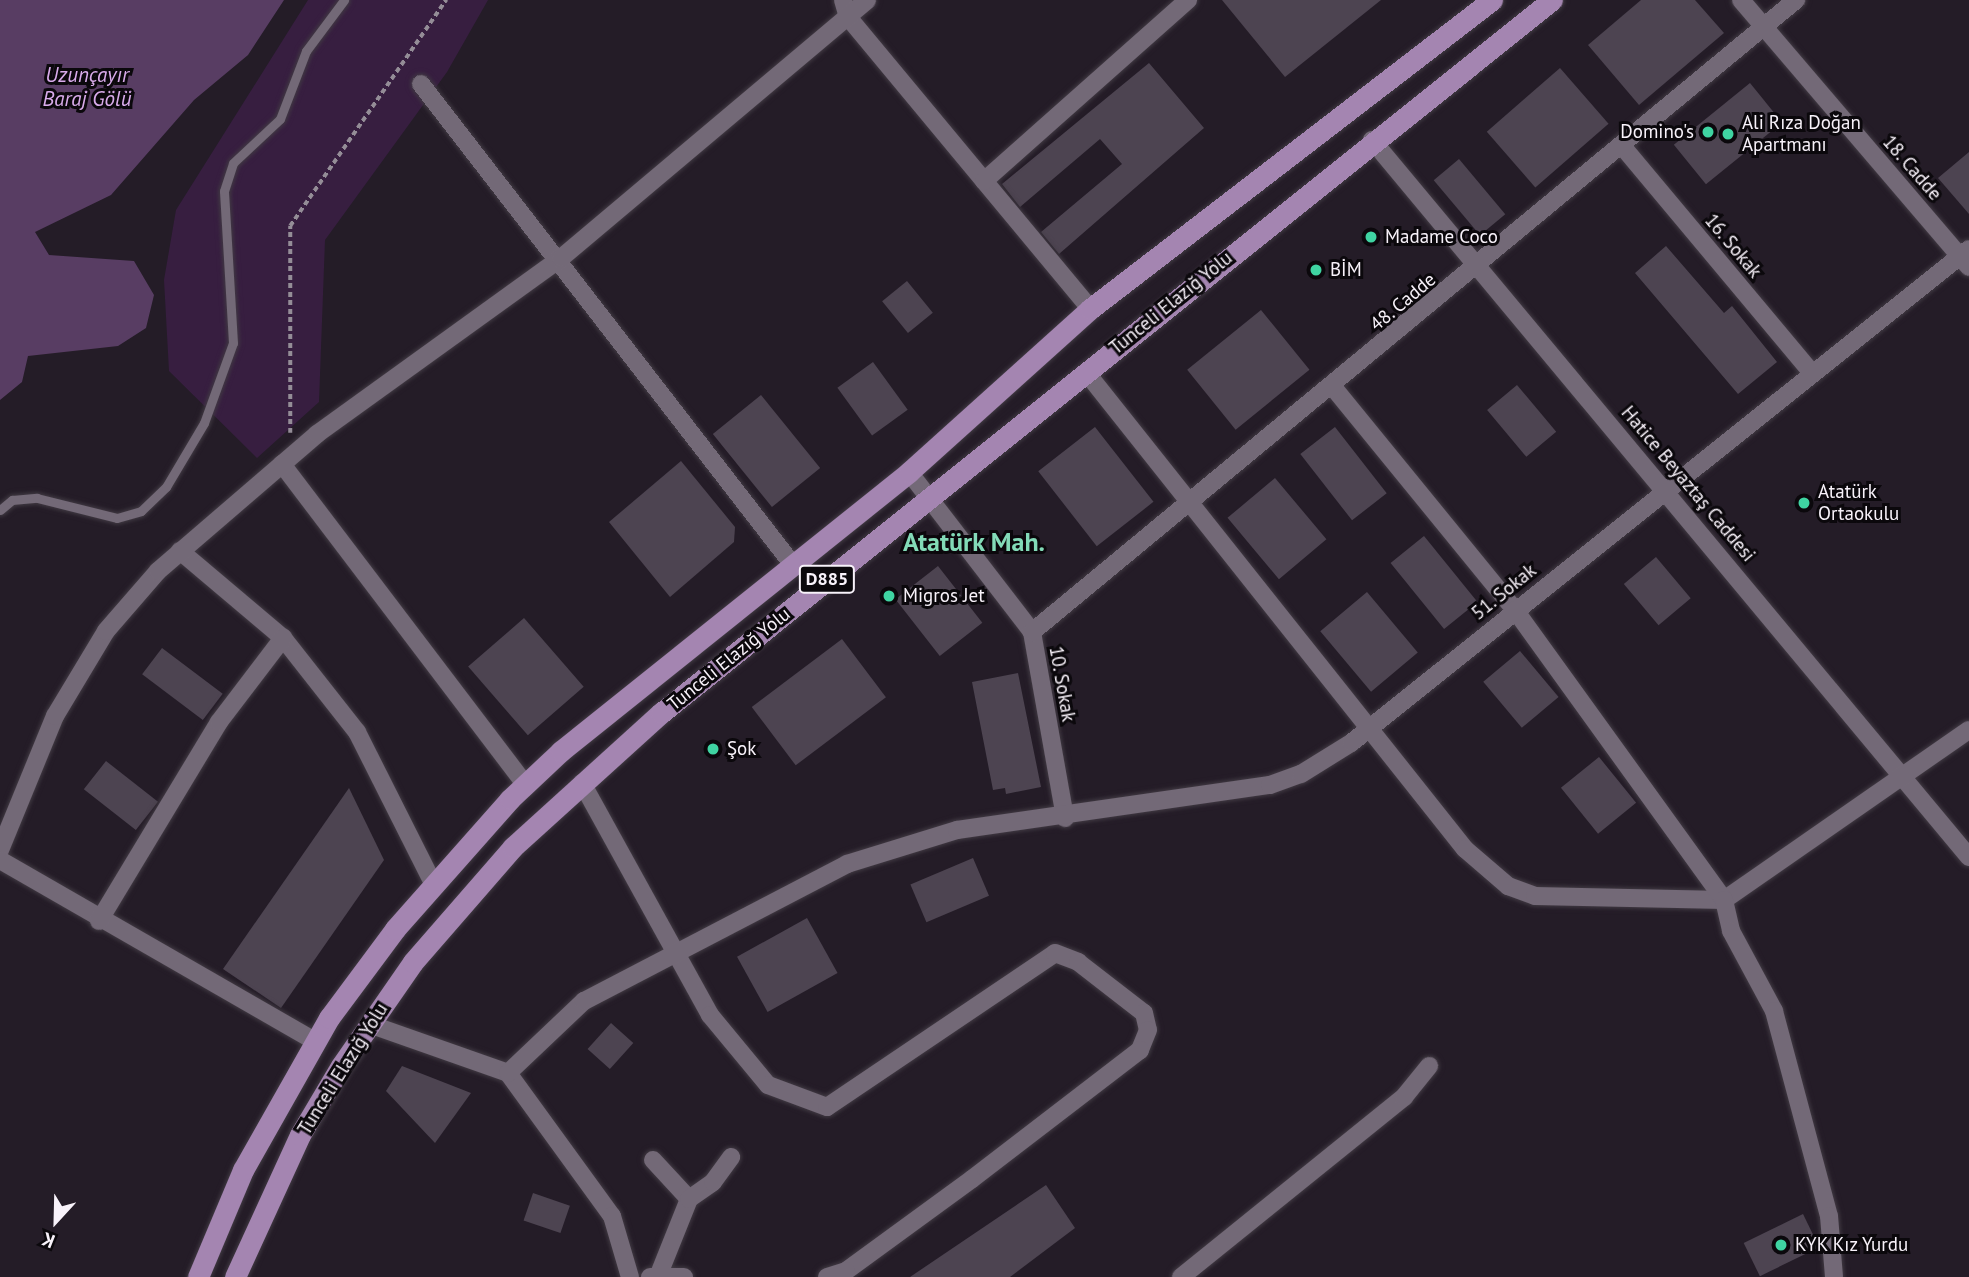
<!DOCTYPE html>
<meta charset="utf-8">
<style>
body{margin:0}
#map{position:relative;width:1969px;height:1277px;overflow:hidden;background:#241c27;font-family:"PT Sans",sans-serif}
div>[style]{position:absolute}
.green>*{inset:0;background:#371e40}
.water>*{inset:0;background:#583d63}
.building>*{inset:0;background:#4d4451;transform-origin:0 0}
.path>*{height:3.5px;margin-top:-1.75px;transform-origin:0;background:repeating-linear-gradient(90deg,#948d97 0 5px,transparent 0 8.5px)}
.roads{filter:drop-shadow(0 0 2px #413a43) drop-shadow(0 0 2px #413a43)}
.lane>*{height:9px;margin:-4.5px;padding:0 4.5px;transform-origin:4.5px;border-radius:4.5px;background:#736977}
.street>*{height:18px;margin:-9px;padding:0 9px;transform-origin:9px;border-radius:9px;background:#736977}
.primary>*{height:21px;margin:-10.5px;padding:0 10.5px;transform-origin:10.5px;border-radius:10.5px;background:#a485b1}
.dots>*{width:19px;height:19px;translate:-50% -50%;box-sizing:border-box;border:4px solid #0b080c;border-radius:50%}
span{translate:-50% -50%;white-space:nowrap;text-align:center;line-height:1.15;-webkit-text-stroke:6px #0b080c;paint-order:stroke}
.shield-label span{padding:2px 5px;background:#0b080c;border:2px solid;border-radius:5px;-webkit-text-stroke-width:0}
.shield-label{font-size:18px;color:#f8f2fa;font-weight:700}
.poi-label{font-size:19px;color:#f8f2fa}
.left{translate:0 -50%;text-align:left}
.right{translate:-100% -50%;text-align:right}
.street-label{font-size:19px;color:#f8f2fa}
.water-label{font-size:21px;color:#d9abeb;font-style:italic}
.district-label{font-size:26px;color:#83dbb8;font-weight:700}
.north{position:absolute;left:21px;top:1186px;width:70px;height:70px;-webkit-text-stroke:5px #0b080c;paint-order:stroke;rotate:202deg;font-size:19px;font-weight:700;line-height:28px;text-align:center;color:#f8f2fa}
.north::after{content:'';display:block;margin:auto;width:24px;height:32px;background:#f8f2fa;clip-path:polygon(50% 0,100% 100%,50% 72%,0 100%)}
</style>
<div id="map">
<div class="green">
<div style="clip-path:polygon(308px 0,488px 0,447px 72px,325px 240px,319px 402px,257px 458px,169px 371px,164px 280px,176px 210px)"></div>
</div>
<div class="water">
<div style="clip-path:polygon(0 0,284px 0,248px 55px,194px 100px,111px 195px,35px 232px,49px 255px,134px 261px,154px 295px,146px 328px,118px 346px,28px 356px,22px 382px,0 400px)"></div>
</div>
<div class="building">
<div style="clip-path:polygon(1222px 0,1381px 0,1285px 77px)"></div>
<div style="clip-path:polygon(1641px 0,1695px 0,1724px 33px,1639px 105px,1588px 45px)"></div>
<div style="clip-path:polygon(1149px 63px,1204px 128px,1059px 254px,1041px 232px,1122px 164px,1100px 139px,1020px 207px,1002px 184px)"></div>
<div style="left:1560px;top:68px;width:74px;height:97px;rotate:49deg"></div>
<div style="left:1750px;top:83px;width:51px;height:98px;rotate:51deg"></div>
<div style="clip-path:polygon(1969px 152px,1969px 214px,1938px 178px)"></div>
<div style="left:1459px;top:159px;width:72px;height:33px;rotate:50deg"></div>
<div style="clip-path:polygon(1666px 246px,1724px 313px,1732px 306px,1777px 362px,1738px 394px,1635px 273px)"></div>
<div style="left:907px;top:281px;width:41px;height:32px;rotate:51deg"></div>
<div style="left:1261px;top:310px;width:77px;height:95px;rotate:51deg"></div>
<div style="left:873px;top:362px;width:59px;height:44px;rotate:54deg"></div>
<div style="left:1517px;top:385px;width:61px;height:39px;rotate:50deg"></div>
<div style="left:761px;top:395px;width:94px;height:62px;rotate:51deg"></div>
<div style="left:1095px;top:427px;width:95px;height:72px;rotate:52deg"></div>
<div style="left:1335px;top:427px;width:84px;height:44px;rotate:52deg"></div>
<div style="clip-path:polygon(681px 461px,735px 527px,734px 542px,670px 597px,609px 522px)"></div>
<div style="left:1275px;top:478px;width:80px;height:62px;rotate:50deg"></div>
<div style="left:1424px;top:536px;width:85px;height:43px;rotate:51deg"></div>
<div style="left:1656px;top:557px;width:54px;height:42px;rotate:50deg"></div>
<div style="left:938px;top:566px;width:72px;height:54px;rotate:52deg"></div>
<div style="left:1367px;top:592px;width:79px;height:61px;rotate:50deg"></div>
<div style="left:524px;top:618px;width:91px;height:74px;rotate:49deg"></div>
<div style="left:842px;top:639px;width:73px;height:113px;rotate:53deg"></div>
<div style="left:162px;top:648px;width:76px;height:33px;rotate:37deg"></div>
<div style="left:1520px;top:651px;width:60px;height:48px;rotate:50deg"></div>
<div style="clip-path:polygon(1018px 673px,1041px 787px,1006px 794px,1005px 788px,993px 790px,972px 682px)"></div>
<div style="left:1599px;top:757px;width:59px;height:49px;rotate:51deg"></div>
<div style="left:106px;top:761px;width:66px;height:36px;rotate:38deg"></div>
<div style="clip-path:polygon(349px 788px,384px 860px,281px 1008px,223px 969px)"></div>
<div style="left:973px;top:858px;width:41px;height:68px;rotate:67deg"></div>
<div style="left:807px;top:918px;width:63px;height:80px;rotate:61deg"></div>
<div style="left:611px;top:1023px;width:30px;height:35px;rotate:42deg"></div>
<div style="clip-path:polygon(402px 1066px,471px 1093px,435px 1143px,386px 1091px)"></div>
<div style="clip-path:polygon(1046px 1185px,1075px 1228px,1010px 1277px,910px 1277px)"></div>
<div style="left:533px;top:1193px;width:39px;height:29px;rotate:19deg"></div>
<div style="left:1803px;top:1214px;width:37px;height:66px;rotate:64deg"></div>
</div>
<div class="path">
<div style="left:290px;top:433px;width:207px;rotate:-90deg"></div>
<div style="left:290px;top:226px;width:275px;rotate:-55.4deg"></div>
</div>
<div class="roads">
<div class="lane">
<div style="left:0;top:510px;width:16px;rotate:-40deg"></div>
<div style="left:12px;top:500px;width:25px;rotate:-5deg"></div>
<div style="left:37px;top:498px;width:82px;rotate:14deg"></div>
<div style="left:117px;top:518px;width:25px;rotate:-16deg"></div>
<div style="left:141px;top:511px;width:35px;rotate:-44deg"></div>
<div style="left:166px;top:487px;width:74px;rotate:-59.3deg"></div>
<div style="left:204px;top:423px;width:85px;rotate:-70.1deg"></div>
<div style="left:233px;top:343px;width:152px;rotate:-93.4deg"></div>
<div style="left:224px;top:191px;width:29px;rotate:-72deg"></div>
<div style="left:233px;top:163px;width:64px;rotate:-43.1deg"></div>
<div style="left:280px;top:119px;width:73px;rotate:-69.1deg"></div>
<div style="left:306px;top:51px;width:64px;rotate:-53.3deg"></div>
</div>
<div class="street">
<div style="left:843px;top:0;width:18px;rotate:74deg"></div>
<div style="left:848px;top:17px;width:379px;rotate:50.3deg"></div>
<div style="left:1741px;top:0;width:351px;rotate:49.5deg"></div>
<div style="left:421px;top:84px;width:608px;rotate:52.28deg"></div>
<div style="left:1372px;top:140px;width:933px;rotate:50.22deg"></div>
<div style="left:1623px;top:147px;width:293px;rotate:50.1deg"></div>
<div style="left:984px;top:181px;width:273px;rotate:-41.6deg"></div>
<div style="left:1086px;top:372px;width:609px;rotate:51.53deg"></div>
<div style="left:1465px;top:849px;width:57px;rotate:40.7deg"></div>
<div style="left:1508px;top:886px;width:29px;rotate:20deg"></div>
<div style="left:1535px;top:896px;width:189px;rotate:1.2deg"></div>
<div style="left:1724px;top:900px;width:298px;rotate:-34.8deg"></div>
<div style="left:1333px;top:387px;width:288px;rotate:50.8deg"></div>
<div style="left:1515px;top:610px;width:357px;rotate:54.2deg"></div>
<div style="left:1724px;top:900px;width:32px;rotate:77deg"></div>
<div style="left:1731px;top:931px;width:91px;rotate:61.7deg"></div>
<div style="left:1774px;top:1011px;width:212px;rotate:75deg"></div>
<div style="left:1829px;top:1216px;width:61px;rotate:85.3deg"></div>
<div style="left:282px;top:464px;width:403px;rotate:52.8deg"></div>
<div style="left:909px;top:472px;width:202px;rotate:52.4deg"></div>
<div style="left:1032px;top:632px;width:189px;rotate:79.9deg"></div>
<div style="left:180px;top:551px;width:135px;rotate:40.2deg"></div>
<div style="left:283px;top:638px;width:120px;rotate:51.8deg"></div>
<div style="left:357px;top:732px;width:171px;rotate:63.3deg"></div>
<div style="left:1032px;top:632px;width:992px;rotate:-39.6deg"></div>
<div style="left:582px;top:783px;width:265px;rotate:61.1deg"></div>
<div style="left:710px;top:1015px;width:91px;rotate:50.4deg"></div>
<div style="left:768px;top:1085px;width:63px;rotate:20.4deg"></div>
<div style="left:827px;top:1107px;width:275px;rotate:-34deg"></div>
<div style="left:1055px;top:953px;width:25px;rotate:21deg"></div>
<div style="left:1078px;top:962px;width:83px;rotate:37.7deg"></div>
<div style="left:1144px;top:1013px;width:17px;rotate:77deg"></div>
<div style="left:1148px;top:1030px;width:22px;rotate:112deg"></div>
<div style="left:1140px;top:1050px;width:212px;rotate:142.5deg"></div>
<div style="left:972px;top:1179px;width:156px;rotate:143.9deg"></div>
<div style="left:846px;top:1271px;width:20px;rotate:162deg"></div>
<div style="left:0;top:850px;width:145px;rotate:-67.7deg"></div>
<div style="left:55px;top:716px;width:99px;rotate:-59deg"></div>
<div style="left:106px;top:631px;width:79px;rotate:-49.1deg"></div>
<div style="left:158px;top:571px;width:210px;rotate:-40.7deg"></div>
<div style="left:317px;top:434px;width:301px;rotate:-35.8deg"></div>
<div style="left:561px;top:258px;width:400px;rotate:-40.1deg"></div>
<div style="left:0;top:860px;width:363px;rotate:29.9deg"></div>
<div style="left:99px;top:921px;width:232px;rotate:-58.9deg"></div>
<div style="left:219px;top:722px;width:106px;rotate:-52.7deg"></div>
<div style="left:369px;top:1024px;width:147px;rotate:19.4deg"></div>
<div style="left:508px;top:1073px;width:177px;rotate:54deg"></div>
<div style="left:612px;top:1216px;width:64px;rotate:73.6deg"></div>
<div style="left:508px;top:1073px;width:105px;rotate:-43.5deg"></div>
<div style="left:584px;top:1001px;width:297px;rotate:-27.5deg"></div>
<div style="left:847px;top:864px;width:115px;rotate:-17.2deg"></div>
<div style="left:957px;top:830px;width:316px;rotate:-8.2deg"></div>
<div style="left:1270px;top:785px;width:33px;rotate:-20deg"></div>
<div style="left:1301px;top:774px;width:59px;rotate:-31.8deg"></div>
<div style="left:1351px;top:743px;width:791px;rotate:-38.64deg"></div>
<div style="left:653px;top:1160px;width:53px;rotate:47.3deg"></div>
<div style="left:659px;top:1274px;width:81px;rotate:-68.2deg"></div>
<div style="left:689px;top:1199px;width:29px;rotate:-35deg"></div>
<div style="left:713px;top:1182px;width:31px;rotate:-54deg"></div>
<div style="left:650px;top:1277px;width:34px"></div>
<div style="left:1181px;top:1277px;width:287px;rotate:-38.9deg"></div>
<div style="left:1404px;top:1097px;width:40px;rotate:-51deg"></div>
</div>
<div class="primary">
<div style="left:198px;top:1277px;width:116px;rotate:-67.2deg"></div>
<div style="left:243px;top:1170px;width:175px;rotate:-60.5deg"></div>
<div style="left:329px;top:1018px;width:111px;rotate:-53.4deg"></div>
<div style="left:395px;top:929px;width:174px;rotate:-48.5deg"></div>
<div style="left:510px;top:799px;width:70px;rotate:-43.3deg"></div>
<div style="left:561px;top:751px;width:446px;rotate:-38.7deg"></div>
<div style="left:909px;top:472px;width:244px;rotate:-42deg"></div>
<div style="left:1090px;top:309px;width:507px;rotate:-37.55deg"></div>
<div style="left:235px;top:1277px;width:156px;rotate:-65.4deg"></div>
<div style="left:300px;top:1135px;width:80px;rotate:-59.3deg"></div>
<div style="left:341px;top:1066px;width:126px;rotate:-55.3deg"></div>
<div style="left:413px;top:962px;width:152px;rotate:-49deg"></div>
<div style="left:513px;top:847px;width:200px;rotate:-42.2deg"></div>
<div style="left:661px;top:713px;width:1141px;rotate:-38.67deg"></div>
</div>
</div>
<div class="dots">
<div style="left:1708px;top:132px;background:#3fd4a2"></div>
<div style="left:1728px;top:134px;background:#3fd4a2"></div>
<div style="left:1371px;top:237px;background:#3fd4a2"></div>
<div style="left:1316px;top:270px;background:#3fd4a2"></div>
<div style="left:1804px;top:503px;background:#3fd4a2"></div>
<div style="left:889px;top:596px;background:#3fd4a2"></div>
<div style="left:713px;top:749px;background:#3fd4a2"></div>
<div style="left:1781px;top:1245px;background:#3fd4a2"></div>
</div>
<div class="shield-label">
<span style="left:827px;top:579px">D885</span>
</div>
<div class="poi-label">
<span class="left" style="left:1742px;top:134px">Ali Rıza Doğan<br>Apartmanı</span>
<span class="right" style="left:1694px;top:132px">Domino's</span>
<span class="left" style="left:1385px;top:237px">Madame Coco</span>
<span class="left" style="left:1330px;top:270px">BİM</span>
<span class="left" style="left:1818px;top:503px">Atatürk<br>Ortaokulu</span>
<span class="left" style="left:903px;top:596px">Migros Jet</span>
<span class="left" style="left:727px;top:749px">Şok</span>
<span class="left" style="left:1795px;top:1245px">KYK Kız Yurdu</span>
</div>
<div class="street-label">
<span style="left:1912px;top:168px;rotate:49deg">18. Cadde</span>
<span style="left:1733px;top:246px;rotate:50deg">16. Sokak</span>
<span style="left:1403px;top:302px;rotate:-40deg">48. Cadde</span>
<span style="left:1171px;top:303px;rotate:-39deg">Tunceli Elazığ Yolu</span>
<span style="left:1688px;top:484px;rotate:50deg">Hatice Beyaztaş Caddesi</span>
<span style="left:1504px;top:592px;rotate:-39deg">51. Sokak</span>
<span style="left:729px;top:659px;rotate:-39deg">Tunceli Elazığ Yolu</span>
<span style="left:1062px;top:684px;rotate:80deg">10. Sokak</span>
<span style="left:343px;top:1069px;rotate:-58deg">Tunceli Elazığ Yolu</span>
</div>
<div class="water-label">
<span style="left:87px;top:87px">Uzunçayır<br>Baraj Gölü</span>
</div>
<div class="district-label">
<span style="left:974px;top:542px">Atatürk Mah.</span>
</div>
<div class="north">K</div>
</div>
